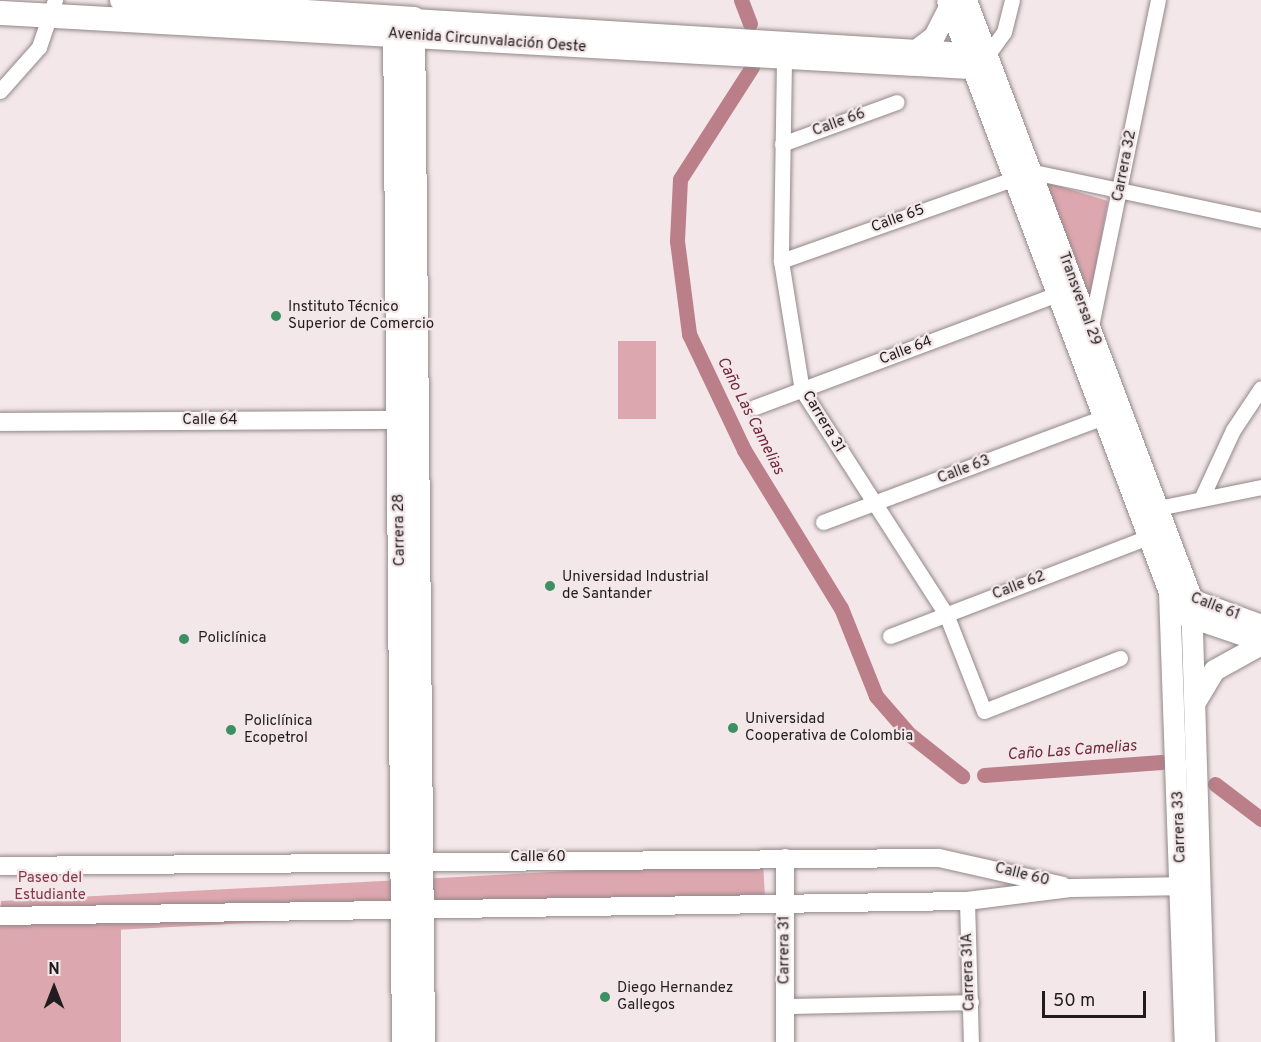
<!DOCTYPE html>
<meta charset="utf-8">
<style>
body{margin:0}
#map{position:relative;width:1261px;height:1042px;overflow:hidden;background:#f3e7e9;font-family:Overpass,sans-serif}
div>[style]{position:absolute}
.green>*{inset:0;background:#dda7af;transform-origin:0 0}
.canal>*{height:15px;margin:-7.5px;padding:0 7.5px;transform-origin:7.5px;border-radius:7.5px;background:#ba7f88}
.roads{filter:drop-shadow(0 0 2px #928789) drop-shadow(0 0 2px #928789)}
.minor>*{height:15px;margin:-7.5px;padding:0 7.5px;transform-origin:7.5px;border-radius:7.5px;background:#fff}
.tertiary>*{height:18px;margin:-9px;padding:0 9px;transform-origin:9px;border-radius:9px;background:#fff}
.secondary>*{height:21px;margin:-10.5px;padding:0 10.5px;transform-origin:10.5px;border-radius:10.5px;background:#fff}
.primary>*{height:24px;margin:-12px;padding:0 12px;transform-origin:12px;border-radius:12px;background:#fff}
.dots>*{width:16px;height:16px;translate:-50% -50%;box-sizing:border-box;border:3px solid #f3e7e9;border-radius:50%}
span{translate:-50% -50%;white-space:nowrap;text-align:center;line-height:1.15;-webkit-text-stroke:4.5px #f3e7e9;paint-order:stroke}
.street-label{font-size:15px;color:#211d1e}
.poi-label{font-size:15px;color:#211d1e}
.left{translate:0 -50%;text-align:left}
.park-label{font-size:15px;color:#843848}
.water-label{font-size:16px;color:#72293a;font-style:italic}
.north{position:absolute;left:24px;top:958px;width:60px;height:60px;-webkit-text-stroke:4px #f3e7e9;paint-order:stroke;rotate:0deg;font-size:16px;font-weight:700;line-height:24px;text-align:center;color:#211d1e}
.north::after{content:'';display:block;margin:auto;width:21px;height:27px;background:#211d1e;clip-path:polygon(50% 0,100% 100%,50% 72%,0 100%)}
.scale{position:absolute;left:1042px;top:991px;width:104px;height:27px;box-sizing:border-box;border:3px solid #211d1e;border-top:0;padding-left:8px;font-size:18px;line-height:21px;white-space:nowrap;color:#211d1e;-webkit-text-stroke:4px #f3e7e9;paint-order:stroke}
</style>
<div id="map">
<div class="green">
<div style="clip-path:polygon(1045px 182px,1108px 201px,1089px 303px)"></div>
<div style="left:618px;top:341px;width:38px;height:78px"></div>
<div style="left:763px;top:861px;width:35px;height:763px;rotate:87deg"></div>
<div style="left:121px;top:925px;width:117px;height:121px;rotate:90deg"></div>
</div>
<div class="canal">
<div style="left:741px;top:0;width:25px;rotate:69deg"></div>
<div style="left:752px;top:67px;width:133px;rotate:122.7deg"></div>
<div style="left:680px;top:179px;width:62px;rotate:92.8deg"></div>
<div style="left:677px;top:241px;width:94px;rotate:82.6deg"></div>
<div style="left:689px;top:334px;width:128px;rotate:64.6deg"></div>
<div style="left:744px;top:450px;width:185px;rotate:58.5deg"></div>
<div style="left:841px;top:608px;width:95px;rotate:68.3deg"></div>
<div style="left:876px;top:696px;width:50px;rotate:49deg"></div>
<div style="left:909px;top:734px;width:68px;rotate:38.4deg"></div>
<div style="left:984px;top:775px;width:178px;rotate:-4.2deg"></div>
<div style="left:1215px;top:784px;width:58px;rotate:37.3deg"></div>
</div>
<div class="roads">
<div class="minor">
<div style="left:988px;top:54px;width:27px;rotate:-54deg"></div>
<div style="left:1004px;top:32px;width:33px;rotate:-76deg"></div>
<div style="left:784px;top:60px;width:201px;rotate:90.9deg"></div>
<div style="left:781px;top:261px;width:131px;rotate:80.8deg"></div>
<div style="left:802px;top:390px;width:266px;rotate:57.3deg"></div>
<div style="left:946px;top:614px;width:104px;rotate:68.6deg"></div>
<div style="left:984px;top:711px;width:146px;rotate:-21.3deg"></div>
<div style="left:0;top:91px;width:59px;rotate:-48.4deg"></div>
<div style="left:39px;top:47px;width:50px;rotate:-71.2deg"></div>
<div style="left:782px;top:144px;width:122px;rotate:-20.1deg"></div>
<div style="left:1033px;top:172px;width:233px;rotate:11.9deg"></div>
<div style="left:781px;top:261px;width:248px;rotate:-19.5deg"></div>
<div style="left:1090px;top:331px;width:338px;rotate:-78.4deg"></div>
<div style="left:755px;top:407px;width:322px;rotate:-20.5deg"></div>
<div style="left:1202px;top:497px;width:74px;rotate:-65.2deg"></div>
<div style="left:1233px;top:430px;width:50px;rotate:-56.3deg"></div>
<div style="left:1158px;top:508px;width:105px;rotate:-11.5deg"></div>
<div style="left:823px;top:522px;width:300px;rotate:-20.5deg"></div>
<div style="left:890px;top:636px;width:276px;rotate:-21deg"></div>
<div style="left:967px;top:901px;width:141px;rotate:88.4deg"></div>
<div style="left:785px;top:1006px;width:186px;rotate:-1.2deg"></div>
</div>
<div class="tertiary">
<div style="left:0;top:422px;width:409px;rotate:-0.3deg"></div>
<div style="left:785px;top:858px;width:184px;rotate:90deg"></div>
<div style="left:0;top:866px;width:939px;rotate:-0.49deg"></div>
<div style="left:939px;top:858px;width:127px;rotate:12.7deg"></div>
<div style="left:0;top:916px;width:967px;rotate:-0.89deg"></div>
<div style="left:967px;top:901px;width:106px;rotate:-7.1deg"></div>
<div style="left:1072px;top:888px;width:119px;rotate:-1deg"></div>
</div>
<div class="secondary">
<div style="left:947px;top:0;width:632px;rotate:69.44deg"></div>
<div style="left:1169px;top:592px;width:450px;rotate:88deg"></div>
<div style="left:966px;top:0;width:638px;rotate:69.35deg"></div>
<div style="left:1191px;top:597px;width:445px;rotate:88.3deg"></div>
<div style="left:413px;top:19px;width:569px;rotate:3.53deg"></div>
<div style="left:413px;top:37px;width:575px;rotate:3.19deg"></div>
<div style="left:917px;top:49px;width:21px;rotate:-37deg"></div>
<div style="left:934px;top:36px;width:34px;rotate:-63deg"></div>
<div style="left:1180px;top:595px;width:86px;rotate:20.3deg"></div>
<div style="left:1182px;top:614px;width:83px;rotate:18.9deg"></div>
<div style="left:1196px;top:700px;width:35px;rotate:-59deg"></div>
<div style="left:1214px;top:670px;width:54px;rotate:-29deg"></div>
</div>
<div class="primary">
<div style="left:122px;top:0;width:292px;rotate:3.7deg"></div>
<div style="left:413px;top:19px;width:1023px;rotate:89.44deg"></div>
<div style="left:0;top:13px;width:412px;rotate:3.2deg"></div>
<div style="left:395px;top:18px;width:1024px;rotate:89.5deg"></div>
</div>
</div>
<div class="dots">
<div style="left:276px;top:316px;background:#3d9061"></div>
<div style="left:550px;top:586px;background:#3d9061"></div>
<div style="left:184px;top:639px;background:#3d9061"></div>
<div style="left:733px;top:728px;background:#3d9061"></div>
<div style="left:231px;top:730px;background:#3d9061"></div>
<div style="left:605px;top:997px;background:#3d9061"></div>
</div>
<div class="street-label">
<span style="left:487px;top:41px;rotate:4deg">Avenida Circunvalación Oeste</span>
<span style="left:839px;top:123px;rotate:-20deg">Calle 66</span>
<span style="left:1125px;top:166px;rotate:-79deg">Carrera 32</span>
<span style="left:898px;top:219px;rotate:-20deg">Calle 65</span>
<span style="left:1079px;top:299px;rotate:70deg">Transversal 29</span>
<span style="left:906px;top:351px;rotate:-21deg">Calle 64</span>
<span style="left:210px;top:421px">Calle 64</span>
<span style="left:823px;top:422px;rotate:59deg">Carrera 31</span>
<span style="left:964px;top:470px;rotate:-21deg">Calle 63</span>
<span style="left:400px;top:530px;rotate:-91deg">Carrera 28</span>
<span style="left:1019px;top:586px;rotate:-21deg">Calle 62</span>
<span style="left:1215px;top:607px;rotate:21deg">Calle 61</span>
<span style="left:1180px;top:827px;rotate:-92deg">Carrera 33</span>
<span style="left:538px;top:858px">Calle 60</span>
<span style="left:1022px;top:875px;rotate:14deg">Calle 60</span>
<span style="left:785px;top:950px;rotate:-90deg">Carrera 31</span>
<span style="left:969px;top:972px;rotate:-92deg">Carrera 31A</span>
</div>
<div class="poi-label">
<span class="left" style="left:288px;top:316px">Instituto Técnico<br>Superior de Comercio</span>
<span class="left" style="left:562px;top:586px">Universidad Industrial<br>de Santander</span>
<span class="left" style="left:198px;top:639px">Policlínica</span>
<span class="left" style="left:745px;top:728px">Universidad<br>Cooperativa de Colombia</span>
<span class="left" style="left:244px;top:730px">Policlínica<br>Ecopetrol</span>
<span class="left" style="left:617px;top:997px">Diego Hernandez<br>Gallegos</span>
</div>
<div class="park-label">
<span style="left:50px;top:887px">Paseo del<br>Estudiante</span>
</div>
<div class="water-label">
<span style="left:750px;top:416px;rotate:63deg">Caño Las Camelias</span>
<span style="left:1072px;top:751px;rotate:-4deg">Caño Las Camelias</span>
</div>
<div class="north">N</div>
<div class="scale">50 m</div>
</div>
